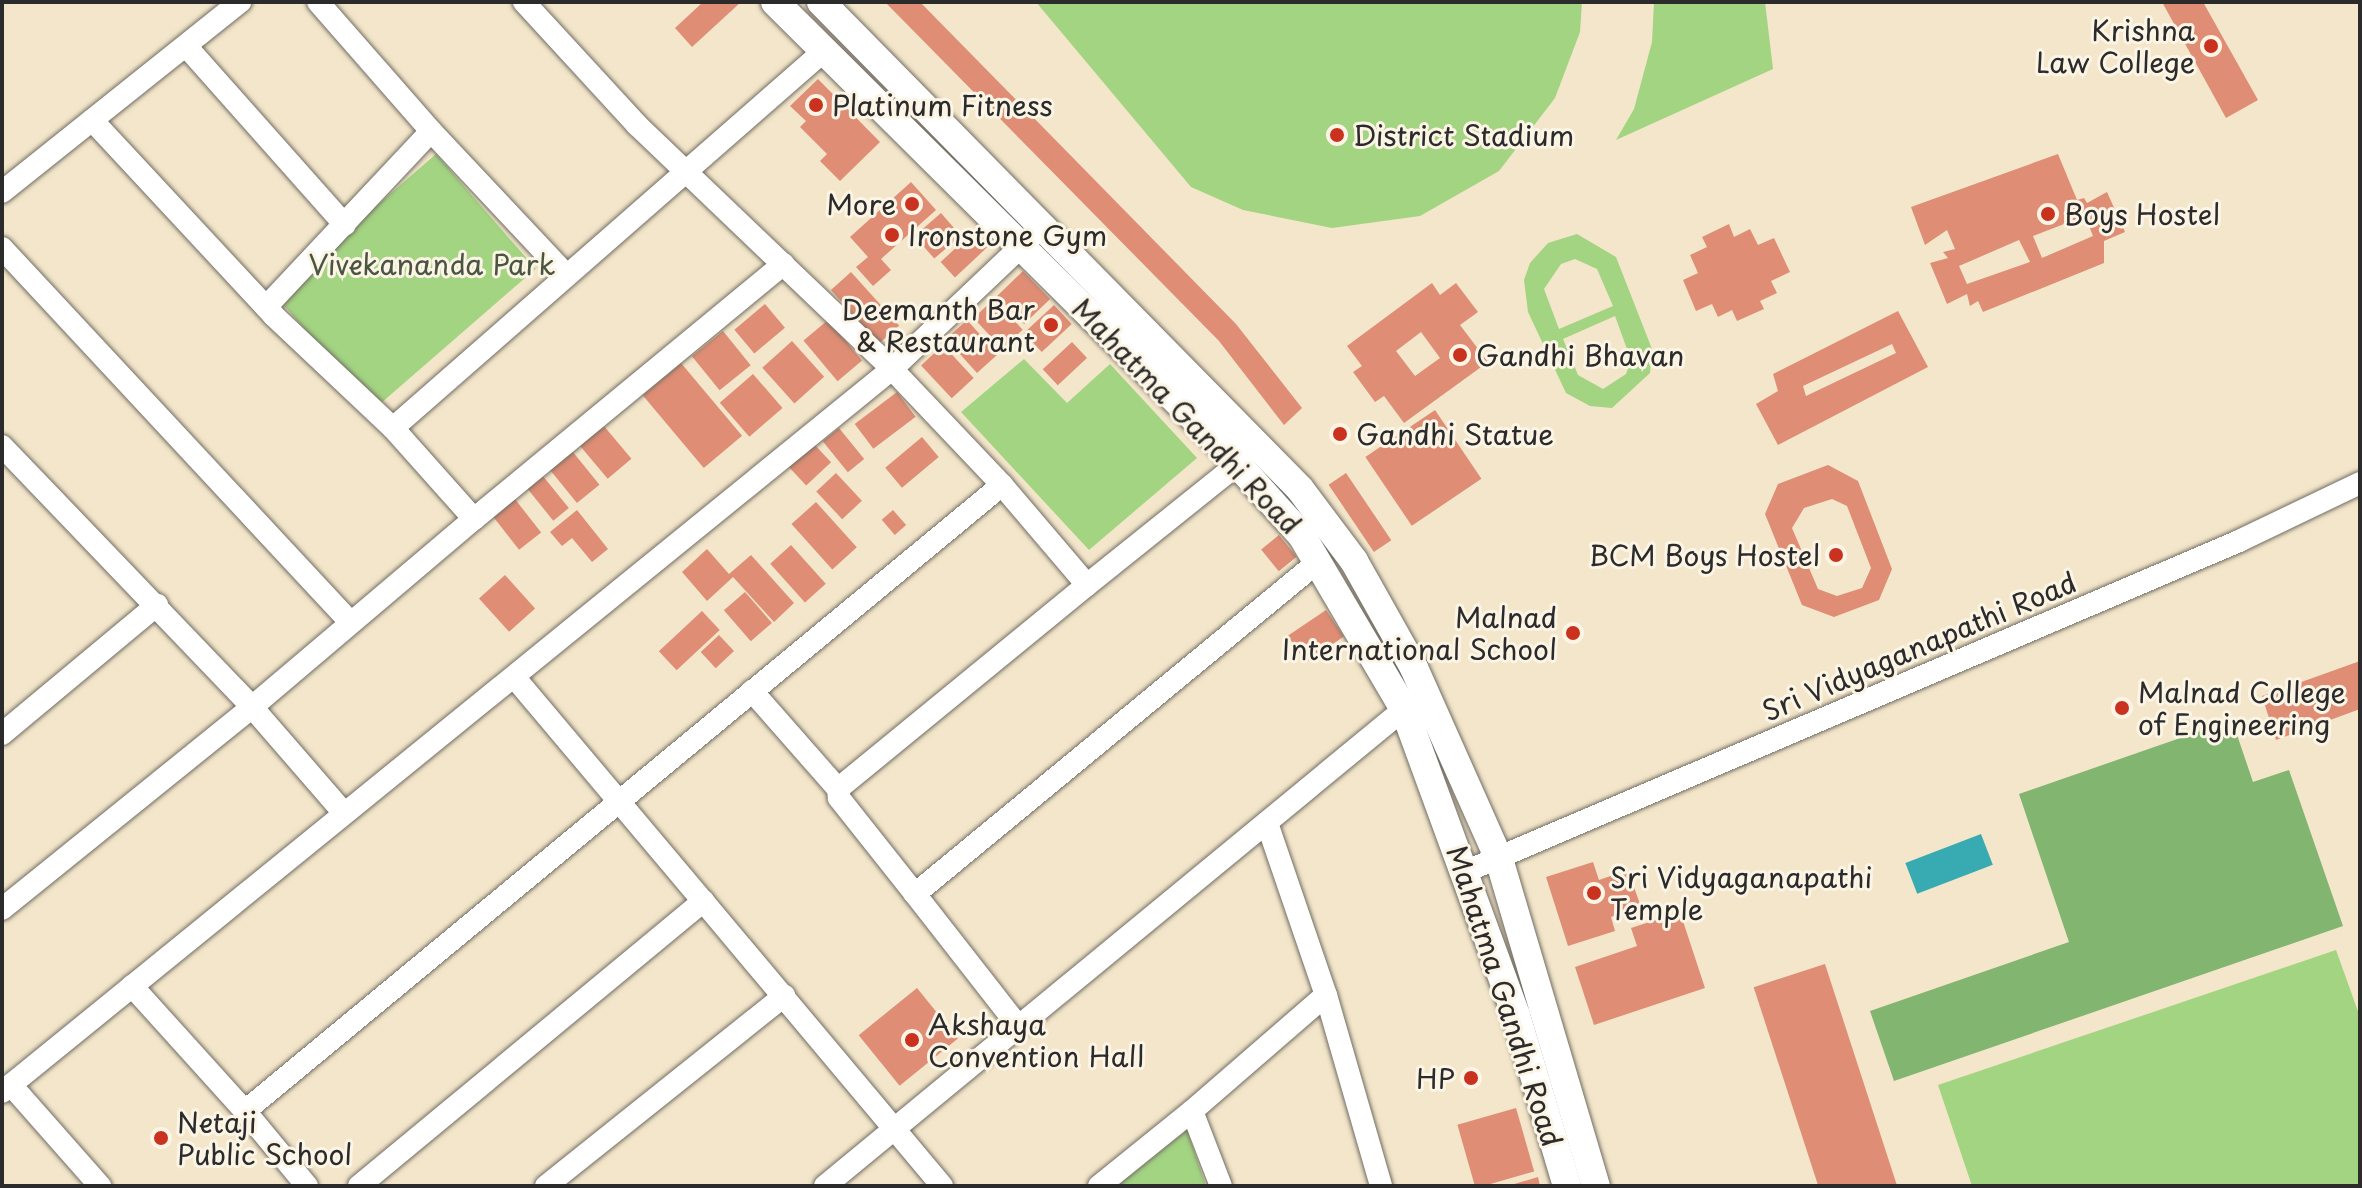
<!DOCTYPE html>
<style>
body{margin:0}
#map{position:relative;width:2362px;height:1188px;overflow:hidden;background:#f3e6ca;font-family:"Playpen Sans",sans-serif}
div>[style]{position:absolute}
.green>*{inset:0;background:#a3d482;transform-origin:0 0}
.forest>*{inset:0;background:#82b670}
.water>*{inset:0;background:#38abb2;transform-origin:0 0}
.building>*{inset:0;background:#df8e75;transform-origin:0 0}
.roads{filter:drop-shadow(0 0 2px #716c63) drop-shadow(0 0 2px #716c63)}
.minor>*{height:22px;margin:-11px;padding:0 11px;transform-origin:11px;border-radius:11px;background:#fff}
.tertiary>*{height:28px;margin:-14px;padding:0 14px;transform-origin:14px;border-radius:14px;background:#fff}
.dots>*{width:22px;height:22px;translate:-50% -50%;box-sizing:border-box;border:4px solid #fcf5e5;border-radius:50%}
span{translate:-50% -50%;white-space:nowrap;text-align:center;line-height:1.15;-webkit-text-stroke:6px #fcf5e5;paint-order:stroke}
.poi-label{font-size:28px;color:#2b2b2b}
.right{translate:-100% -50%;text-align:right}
.left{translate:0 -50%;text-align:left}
.park-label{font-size:28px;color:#495541}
.street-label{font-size:28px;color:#2b2b2b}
.frame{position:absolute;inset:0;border:4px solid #2b2b2b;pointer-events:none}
</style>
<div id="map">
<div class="green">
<div style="clip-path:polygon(1036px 2px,1582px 2px,1580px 32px,1555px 98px,1499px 171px,1420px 216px,1332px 228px,1243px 210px,1191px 187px)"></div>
<div style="clip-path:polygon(1654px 2px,1765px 2px,1773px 69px,1616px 140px,1634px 109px,1652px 42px)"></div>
<div style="left:436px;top:154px;width:152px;height:214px;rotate:49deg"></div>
<div style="clip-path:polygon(evenodd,1577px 234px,1616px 257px,1652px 349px,1650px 373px,1612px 408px,1590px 406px,1566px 393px,1528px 312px,1524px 280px,1530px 263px,1548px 243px,1577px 234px,1575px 259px,1597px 269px,1613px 306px,1559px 329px,1544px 289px,1561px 264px,1575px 259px,1577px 234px,1615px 316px,1631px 360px,1626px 374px,1603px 389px,1578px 375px,1563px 339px,1615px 316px)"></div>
<div style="clip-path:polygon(1024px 359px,1067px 403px,1110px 364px,1197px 458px,1089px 550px,961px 412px)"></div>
<div style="clip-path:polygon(2336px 950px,2360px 1017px,2360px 1186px,1972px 1186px,1938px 1085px)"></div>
<div style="clip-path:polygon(1187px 1130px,1206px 1186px,1117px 1186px)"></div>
</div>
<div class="forest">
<div style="clip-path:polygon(2232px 720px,2253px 782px,2289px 770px,2343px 926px,1894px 1081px,1870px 1011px,2069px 942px,2019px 794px)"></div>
</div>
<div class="water">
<div style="left:1981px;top:834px;width:33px;height:81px;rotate:69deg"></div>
</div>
<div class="building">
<div style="clip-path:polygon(703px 2px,741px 2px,692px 47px,675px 28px)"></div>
<div style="clip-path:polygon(885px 2px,920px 2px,1236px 324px,1302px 408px,1284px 425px,1219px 341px)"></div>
<div style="clip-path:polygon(2162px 2px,2203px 2px,2258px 100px,2226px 118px)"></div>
<div style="clip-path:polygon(818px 79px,880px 142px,840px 181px,820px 161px,827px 154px,800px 127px,806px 121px,790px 106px)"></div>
<div style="clip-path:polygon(evenodd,2058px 154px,2077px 200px,2084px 198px,2087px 203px,2107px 192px,2125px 232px,2104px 241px,2104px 263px,1983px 312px,1978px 301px,1970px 306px,1967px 294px,1947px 304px,1930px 263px,1948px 258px,1943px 252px,1955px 249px,1947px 230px,1925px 245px,1911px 207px,2058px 154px,2085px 216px,2093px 236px,2042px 258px,2033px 236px,2085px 216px,2058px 154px,2019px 240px,2030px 262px,1967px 284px,1959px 266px,2019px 240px)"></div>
<div style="clip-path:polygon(911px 182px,936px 210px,881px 259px,891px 270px,873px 286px,856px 267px,868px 257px,850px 237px)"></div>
<div style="left:941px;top:213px;width:30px;height:35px;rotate:49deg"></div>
<div style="clip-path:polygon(1729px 224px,1734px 237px,1750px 229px,1758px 245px,1774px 238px,1790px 272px,1771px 281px,1777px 293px,1760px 301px,1764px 309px,1737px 321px,1732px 310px,1718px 317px,1712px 304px,1696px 311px,1683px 280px,1698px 273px,1690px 255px,1707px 247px,1702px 237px)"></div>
<div style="left:975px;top:230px;width:21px;height:47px;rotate:47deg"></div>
<div style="left:1023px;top:271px;width:39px;height:36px;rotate:46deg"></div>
<div style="left:851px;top:272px;width:72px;height:27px;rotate:48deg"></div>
<div style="clip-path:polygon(evenodd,1432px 283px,1440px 295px,1456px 283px,1478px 312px,1460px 325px,1488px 362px,1404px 423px,1384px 396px,1375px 402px,1353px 372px,1362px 366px,1347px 346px,1432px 283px,1421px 332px,1440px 358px,1415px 376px,1396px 351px,1421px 332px)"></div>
<div style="left:994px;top:299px;width:42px;height:28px;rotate:47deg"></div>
<div style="left:765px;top:304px;width:31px;height:40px;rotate:50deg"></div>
<div style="left:1054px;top:305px;width:26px;height:41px;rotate:47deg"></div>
<div style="clip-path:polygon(evenodd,1898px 311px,1928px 367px,1778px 445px,1756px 404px,1778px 391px,1773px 374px,1898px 311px,1892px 344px,1896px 353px,1806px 396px,1803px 386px,1892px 344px)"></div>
<div style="left:828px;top:320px;width:53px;height:32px;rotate:50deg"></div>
<div style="left:967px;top:320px;width:46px;height:28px;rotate:48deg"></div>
<div style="left:723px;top:331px;width:44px;height:40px;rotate:51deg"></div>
<div style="left:792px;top:341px;width:48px;height:40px;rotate:48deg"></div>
<div style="left:1072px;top:342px;width:22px;height:40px;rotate:47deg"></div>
<div style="left:943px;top:345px;width:45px;height:30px;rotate:47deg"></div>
<div style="left:681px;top:363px;width:95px;height:50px;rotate:50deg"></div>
<div style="left:753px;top:374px;width:45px;height:44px;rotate:49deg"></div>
<div style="left:897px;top:392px;width:31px;height:53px;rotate:53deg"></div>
<div style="left:1435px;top:410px;width:83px;height:84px;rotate:56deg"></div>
<div style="left:598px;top:419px;width:52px;height:31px;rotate:50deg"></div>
<div style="left:839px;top:428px;width:40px;height:21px;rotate:51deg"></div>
<div style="left:922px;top:437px;width:26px;height:48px;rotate:50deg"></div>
<div style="left:814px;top:444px;width:25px;height:34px;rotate:47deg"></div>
<div style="left:568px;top:446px;width:50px;height:29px;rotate:51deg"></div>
<div style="clip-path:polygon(evenodd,1828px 465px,1858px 481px,1892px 569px,1879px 600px,1834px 617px,1802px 605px,1765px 514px,1778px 484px,1828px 465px,1832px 499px,1847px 506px,1871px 568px,1862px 588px,1837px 596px,1818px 589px,1792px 528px,1804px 508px,1832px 499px)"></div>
<div style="left:538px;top:470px;width:49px;height:20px;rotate:51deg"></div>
<div style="left:836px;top:473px;width:38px;height:27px;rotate:47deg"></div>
<div style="left:1346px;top:473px;width:81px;height:21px;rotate:56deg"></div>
<div style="left:511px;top:494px;width:49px;height:28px;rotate:52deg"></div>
<div style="left:816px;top:502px;width:61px;height:33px;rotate:48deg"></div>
<div style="clip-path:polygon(577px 510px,608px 549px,592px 562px,572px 538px,562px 546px,550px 532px)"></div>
<div style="left:893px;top:510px;width:20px;height:15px;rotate:49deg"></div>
<div style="left:1279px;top:535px;width:28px;height:23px;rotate:51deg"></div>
<div style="left:791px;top:545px;width:52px;height:28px;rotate:48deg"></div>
<div style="clip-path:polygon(707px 549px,729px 574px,751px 555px,794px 603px,774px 622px,733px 577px,707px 601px,682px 572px)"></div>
<div style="left:505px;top:575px;width:45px;height:35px;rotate:48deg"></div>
<div style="left:745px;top:592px;width:41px;height:28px;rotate:49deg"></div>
<div style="left:1326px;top:610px;width:32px;height:46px;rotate:56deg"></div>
<div style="left:702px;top:611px;width:26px;height:59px;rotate:47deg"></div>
<div style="left:719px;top:635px;width:22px;height:25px;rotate:47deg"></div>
<div style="clip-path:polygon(2360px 661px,2360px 709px,2276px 740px,2262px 696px)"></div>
<div style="clip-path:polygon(1593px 862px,1599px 880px,1628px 870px,1641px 907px,1611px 917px,1615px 931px,1568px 946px,1546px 877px)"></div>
<div style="clip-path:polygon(1680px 912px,1705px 988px,1594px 1025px,1575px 967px,1637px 946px,1631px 928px)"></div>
<div style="left:1825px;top:964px;width:234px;height:75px;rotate:72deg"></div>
<div style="left:917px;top:988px;width:65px;height:75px;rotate:51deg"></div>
<div style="left:1516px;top:1108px;width:66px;height:61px;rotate:74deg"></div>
<div style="clip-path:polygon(1538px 1177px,1540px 1186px,1511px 1186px,1511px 1185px)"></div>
</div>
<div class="roads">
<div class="minor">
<div style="left:524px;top:2px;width:167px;rotate:47.4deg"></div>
<div style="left:637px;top:125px;width:353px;rotate:43.7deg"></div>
<div style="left:892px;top:369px;width:160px;rotate:46.5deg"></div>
<div style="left:186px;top:46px;width:239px;rotate:48.4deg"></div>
<div style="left:92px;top:120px;width:266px;rotate:47.1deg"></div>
<div style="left:273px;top:315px;width:165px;rotate:43.3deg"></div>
<div style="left:431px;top:131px;width:197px;rotate:46.8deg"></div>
<div style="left:2px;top:192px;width:305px;rotate:-38.6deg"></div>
<div style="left:2px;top:248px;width:512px;rotate:47.06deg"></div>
<div style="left:266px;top:307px;width:241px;rotate:-46.8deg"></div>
<div style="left:431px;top:131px;width:171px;rotate:-131.2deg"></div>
<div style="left:2px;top:446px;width:361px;rotate:46.2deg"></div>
<div style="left:252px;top:707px;width:291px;rotate:-40.3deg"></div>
<div style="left:474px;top:519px;width:122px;rotate:-131.7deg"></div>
<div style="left:393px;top:428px;width:574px;rotate:-41.19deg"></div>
<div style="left:474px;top:519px;width:401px;rotate:-39.5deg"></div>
<div style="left:1087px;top:585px;width:193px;rotate:-38.7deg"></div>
<div style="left:515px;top:678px;width:292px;rotate:49.9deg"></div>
<div style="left:752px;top:691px;width:130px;rotate:48.7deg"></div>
<div style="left:2px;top:734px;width:202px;rotate:-39.8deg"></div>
<div style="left:1267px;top:823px;width:182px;rotate:71.1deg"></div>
<div style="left:1467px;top:871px;width:840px;rotate:-23.14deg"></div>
<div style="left:2239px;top:541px;width:134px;rotate:-25.6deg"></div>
<div style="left:915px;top:894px;width:167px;rotate:52deg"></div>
<div style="left:2px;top:909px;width:321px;rotate:-38.9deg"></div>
<div style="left:252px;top:707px;width:139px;rotate:49.1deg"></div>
<div style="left:132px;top:986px;width:169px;rotate:47.9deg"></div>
<div style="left:245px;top:1111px;width:982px;rotate:-39.59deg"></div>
<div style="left:1002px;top:485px;width:131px;rotate:49.6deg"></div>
<div style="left:1087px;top:585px;width:322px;rotate:140.7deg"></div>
<div style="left:838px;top:789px;width:9px;rotate:84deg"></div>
<div style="left:839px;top:798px;width:122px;rotate:51.6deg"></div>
<div style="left:915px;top:894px;width:524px;rotate:-39.5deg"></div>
<div style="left:11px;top:1085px;width:135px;rotate:48.6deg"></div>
<div style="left:2px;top:1092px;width:1147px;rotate:-39.09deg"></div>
<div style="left:892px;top:369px;width:192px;rotate:-43.5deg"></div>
<div style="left:245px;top:1111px;width:97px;rotate:50.4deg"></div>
<div style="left:1192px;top:1111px;width:177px;rotate:-40.9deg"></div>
<div style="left:1326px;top:995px;width:199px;rotate:73.9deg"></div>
<div style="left:359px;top:1186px;width:447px;rotate:-39.6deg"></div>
<div style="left:703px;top:901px;width:372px;rotate:50deg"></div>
<div style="left:546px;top:1186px;width:305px;rotate:-38.6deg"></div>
<div style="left:825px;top:1186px;width:763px;rotate:-39.47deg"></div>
<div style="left:1099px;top:1186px;width:119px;rotate:-38.9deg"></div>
<div style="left:1192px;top:1111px;width:80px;rotate:68.9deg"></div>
</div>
<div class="tertiary">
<div style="left:775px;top:2px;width:620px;rotate:44.8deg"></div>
<div style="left:1215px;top:439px;width:130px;rotate:48.1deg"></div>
<div style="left:1302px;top:536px;width:201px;rotate:59.5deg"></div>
<div style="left:1404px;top:709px;width:326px;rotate:69.9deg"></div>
<div style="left:1516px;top:1015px;width:178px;rotate:73.4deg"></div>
<div style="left:821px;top:2px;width:683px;rotate:45.47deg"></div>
<div style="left:1300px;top:489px;width:90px;rotate:53.1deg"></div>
<div style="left:1354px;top:561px;width:123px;rotate:60.7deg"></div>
<div style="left:1414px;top:668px;width:209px;rotate:66deg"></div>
<div style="left:1499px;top:859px;width:341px;rotate:73.5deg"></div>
</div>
</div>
<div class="dots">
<div style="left:2211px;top:46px;background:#c8321e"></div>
<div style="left:816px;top:105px;background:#c8321e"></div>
<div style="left:1337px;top:135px;background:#c8321e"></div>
<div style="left:912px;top:204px;background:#c8321e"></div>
<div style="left:2048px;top:214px;background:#c8321e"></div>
<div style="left:892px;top:235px;background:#c8321e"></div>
<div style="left:1051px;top:325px;background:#c8321e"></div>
<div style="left:1460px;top:355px;background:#c8321e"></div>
<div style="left:1340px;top:434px;background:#c8321e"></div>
<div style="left:1836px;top:555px;background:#c8321e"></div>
<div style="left:1573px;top:633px;background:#c8321e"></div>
<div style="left:2122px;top:708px;background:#c8321e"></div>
<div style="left:1594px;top:893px;background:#c8321e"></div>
<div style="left:912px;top:1040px;background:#c8321e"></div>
<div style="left:1471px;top:1078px;background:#c8321e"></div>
<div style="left:161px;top:1138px;background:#c8321e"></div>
</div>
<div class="poi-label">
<span class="right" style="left:2195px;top:46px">Krishna<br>Law College</span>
<span class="left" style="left:832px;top:105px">Platinum Fitness</span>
<span class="left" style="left:1353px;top:135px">District Stadium</span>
<span class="right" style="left:896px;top:204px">More</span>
<span class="left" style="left:2064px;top:214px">Boys Hostel</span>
<span class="left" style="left:908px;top:235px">Ironstone Gym</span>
<span class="right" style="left:1035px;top:325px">Deemanth Bar<br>&amp; Restaurant</span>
<span class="left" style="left:1476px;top:355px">Gandhi Bhavan</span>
<span class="left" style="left:1356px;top:434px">Gandhi Statue</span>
<span class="right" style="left:1820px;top:555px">BCM Boys Hostel</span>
<span class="right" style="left:1557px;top:633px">Malnad<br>International School</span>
<span class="left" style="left:2138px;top:708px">Malnad College<br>of Engineering</span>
<span class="left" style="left:1610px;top:893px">Sri Vidyaganapathi<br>Temple</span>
<span class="left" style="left:928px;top:1040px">Akshaya<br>Convention Hall</span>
<span class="right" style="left:1455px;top:1078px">HP</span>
<span class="left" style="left:177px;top:1138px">Netaji<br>Public School</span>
</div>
<div class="park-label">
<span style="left:432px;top:264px">Vivekananda Park</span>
</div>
<div class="street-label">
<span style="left:1187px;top:416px;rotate:46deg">Mahatma Gandhi Road</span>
<span style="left:1919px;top:646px;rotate:-23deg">Sri Vidyaganapathi Road</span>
<span style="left:1505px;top:996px;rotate:72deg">Mahatma Gandhi Road</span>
</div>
<div class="frame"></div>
</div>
